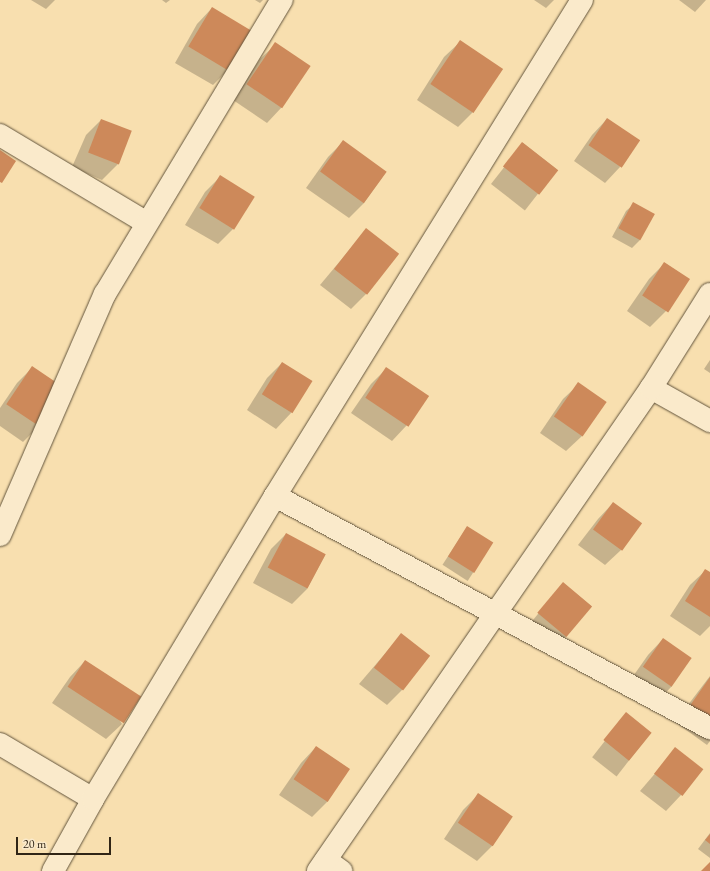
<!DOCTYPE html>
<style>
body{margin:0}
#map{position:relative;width:710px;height:871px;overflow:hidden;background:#f8dfaf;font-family:"EB Garamond",serif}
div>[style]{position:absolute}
.shadow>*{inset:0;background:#0003;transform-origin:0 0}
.building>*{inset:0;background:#cd895a;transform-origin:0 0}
.roads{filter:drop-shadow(0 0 1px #62543c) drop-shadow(0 0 1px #62543c)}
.minor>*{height:22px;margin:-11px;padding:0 11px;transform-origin:11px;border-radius:11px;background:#faeacb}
span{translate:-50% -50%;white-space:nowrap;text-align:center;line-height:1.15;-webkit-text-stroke:3.5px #faeacb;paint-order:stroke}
.scale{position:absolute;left:16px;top:837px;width:95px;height:18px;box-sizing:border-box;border:2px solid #302516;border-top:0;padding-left:5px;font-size:12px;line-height:14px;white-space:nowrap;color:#302516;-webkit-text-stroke:3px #faeacb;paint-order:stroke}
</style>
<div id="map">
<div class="shadow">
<div style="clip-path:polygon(31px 0,55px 0,46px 9px)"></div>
<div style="clip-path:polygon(162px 0,170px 0,166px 3px)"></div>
<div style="clip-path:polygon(255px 0,263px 0,260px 3px)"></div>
<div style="clip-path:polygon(534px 0,554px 0,546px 8px)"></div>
<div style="clip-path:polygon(679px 0,706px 0,695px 12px)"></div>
<div style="clip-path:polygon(212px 8px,228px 70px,213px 85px,175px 63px,197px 24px)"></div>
<div style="clip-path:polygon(460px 42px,501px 69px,473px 112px,458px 127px,417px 100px,444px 57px)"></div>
<div style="clip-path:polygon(276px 44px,282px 107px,267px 123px,233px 100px,260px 59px)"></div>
<div style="clip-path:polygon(607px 119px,620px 167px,605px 183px,574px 161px,592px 135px)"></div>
<div style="clip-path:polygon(101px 120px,118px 164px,102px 180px,72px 167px,86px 135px)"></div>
<div style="clip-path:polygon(343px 142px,386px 172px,364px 203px,349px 218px,306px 188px,328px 157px)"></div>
<div style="left:523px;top:143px;width:43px;height:52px;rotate:38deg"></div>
<div style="clip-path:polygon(220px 177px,233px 229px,218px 244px,185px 225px,205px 192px)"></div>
<div style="clip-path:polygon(634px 204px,640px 240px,632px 248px,612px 237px,626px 211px)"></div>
<div style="clip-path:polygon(366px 230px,366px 294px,351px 309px,320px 285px)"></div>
<div style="clip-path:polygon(665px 263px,688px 279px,666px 311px,650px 327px,627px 311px,649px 279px)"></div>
<div style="clip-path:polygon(710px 360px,710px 373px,704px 369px)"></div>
<div style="clip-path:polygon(282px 363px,291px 413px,276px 429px,247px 410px,267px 378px)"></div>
<div style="clip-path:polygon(32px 368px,39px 426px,23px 442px,0 426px,0 408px,17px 383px)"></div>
<div style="clip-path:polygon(386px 369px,407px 425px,392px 441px,351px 413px,371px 384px)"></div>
<div style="clip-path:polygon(579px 384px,582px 436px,566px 451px,540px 433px,563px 399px)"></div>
<div style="clip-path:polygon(613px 503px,621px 550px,605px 565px,578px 545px,598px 519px)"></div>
<div style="left:467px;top:527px;width:30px;height:45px;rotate:33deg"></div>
<div style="clip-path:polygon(286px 534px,325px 555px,307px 589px,292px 604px,253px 583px,271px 549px)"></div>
<div style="clip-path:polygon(706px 570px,710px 573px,710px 626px,700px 636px,670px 616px,690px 585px)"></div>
<div style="left:563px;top:583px;width:36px;height:61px;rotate:39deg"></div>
<div style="clip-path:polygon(401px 635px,402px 690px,387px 705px,359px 684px)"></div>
<div style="clip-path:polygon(663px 639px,672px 686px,657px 702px,629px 682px,648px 655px)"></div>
<div style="clip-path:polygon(85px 661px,122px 724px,106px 739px,52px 703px,70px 677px)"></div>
<div style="clip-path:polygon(710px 676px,710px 741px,707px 745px,675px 722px)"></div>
<div style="left:626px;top:714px;width:31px;height:55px;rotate:38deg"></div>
<div style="clip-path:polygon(316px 747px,349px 769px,327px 802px,312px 817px,279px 795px,301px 763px)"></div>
<div style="clip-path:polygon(676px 749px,681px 795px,666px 811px,640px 791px)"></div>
<div style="clip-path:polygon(478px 795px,511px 817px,493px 845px,477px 861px,444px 839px,463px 810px)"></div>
<div style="clip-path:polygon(710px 833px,710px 858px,698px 849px)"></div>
</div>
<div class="building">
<div style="left:212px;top:7px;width:47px;height:46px;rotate:31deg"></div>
<div style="left:460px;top:40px;width:52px;height:53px;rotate:34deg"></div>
<div style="left:275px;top:42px;width:43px;height:51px;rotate:34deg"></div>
<div style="left:607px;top:118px;width:40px;height:33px;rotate:34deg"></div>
<div style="left:101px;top:119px;width:33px;height:36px;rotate:21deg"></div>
<div style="left:343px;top:140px;width:54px;height:39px;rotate:36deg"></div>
<div style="left:522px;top:142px;width:46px;height:31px;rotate:38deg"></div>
<div style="clip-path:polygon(0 150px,16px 161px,2px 183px,0 182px)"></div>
<div style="left:220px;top:175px;width:41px;height:39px;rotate:32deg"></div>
<div style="left:633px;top:202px;width:25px;height:30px;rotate:29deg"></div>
<div style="left:366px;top:228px;width:42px;height:52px;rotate:38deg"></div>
<div style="left:664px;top:262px;width:31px;height:40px;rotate:33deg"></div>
<div style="left:282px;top:362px;width:36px;height:38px;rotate:32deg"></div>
<div style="left:32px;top:366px;width:41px;height:46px;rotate:34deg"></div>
<div style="left:386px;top:367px;width:52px;height:37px;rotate:34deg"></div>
<div style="left:578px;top:382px;width:35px;height:42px;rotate:35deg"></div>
<div style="left:613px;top:502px;width:36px;height:34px;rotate:36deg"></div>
<div style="left:467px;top:526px;width:31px;height:36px;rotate:32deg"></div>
<div style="left:286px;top:533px;width:45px;height:39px;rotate:28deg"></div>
<div style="clip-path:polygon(705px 569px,710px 572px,710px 617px,685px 601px)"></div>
<div style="left:563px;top:582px;width:38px;height:40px;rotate:40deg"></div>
<div style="left:401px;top:633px;width:37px;height:44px;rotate:38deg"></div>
<div style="left:663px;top:638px;width:35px;height:35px;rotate:35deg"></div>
<div style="left:85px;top:660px;width:67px;height:32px;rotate:33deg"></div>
<div style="clip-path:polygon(710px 677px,710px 721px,689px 707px)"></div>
<div style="left:626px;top:712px;width:33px;height:36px;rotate:39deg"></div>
<div style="left:316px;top:746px;width:41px;height:40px;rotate:34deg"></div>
<div style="left:675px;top:747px;width:36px;height:34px;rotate:38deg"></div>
<div style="left:478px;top:793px;width:42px;height:36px;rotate:34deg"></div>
<div style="clip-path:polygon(710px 834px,710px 844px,705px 840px)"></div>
<div style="clip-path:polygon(710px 862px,710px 871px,701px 871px)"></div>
</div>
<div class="roads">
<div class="minor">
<div style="left:0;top:135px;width:171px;rotate:30.9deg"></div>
<div style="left:651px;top:388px;width:68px;rotate:29.2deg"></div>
<div style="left:275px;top:496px;width:493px;rotate:28.1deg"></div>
<div style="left:0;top:535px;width:263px;rotate:-66.5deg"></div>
<div style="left:105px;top:294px;width:343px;rotate:-59deg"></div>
<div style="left:0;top:744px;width:108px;rotate:30.6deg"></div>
<div style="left:326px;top:860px;width:19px;rotate:36deg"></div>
<div style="left:53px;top:871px;width:82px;rotate:-60.9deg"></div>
<div style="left:93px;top:799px;width:353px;rotate:-59deg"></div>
<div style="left:275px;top:496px;width:583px;rotate:-58.24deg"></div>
<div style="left:318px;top:871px;width:587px;rotate:-55.42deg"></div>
<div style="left:651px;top:388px;width:111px;rotate:-57.9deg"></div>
</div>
</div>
<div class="scale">20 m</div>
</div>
